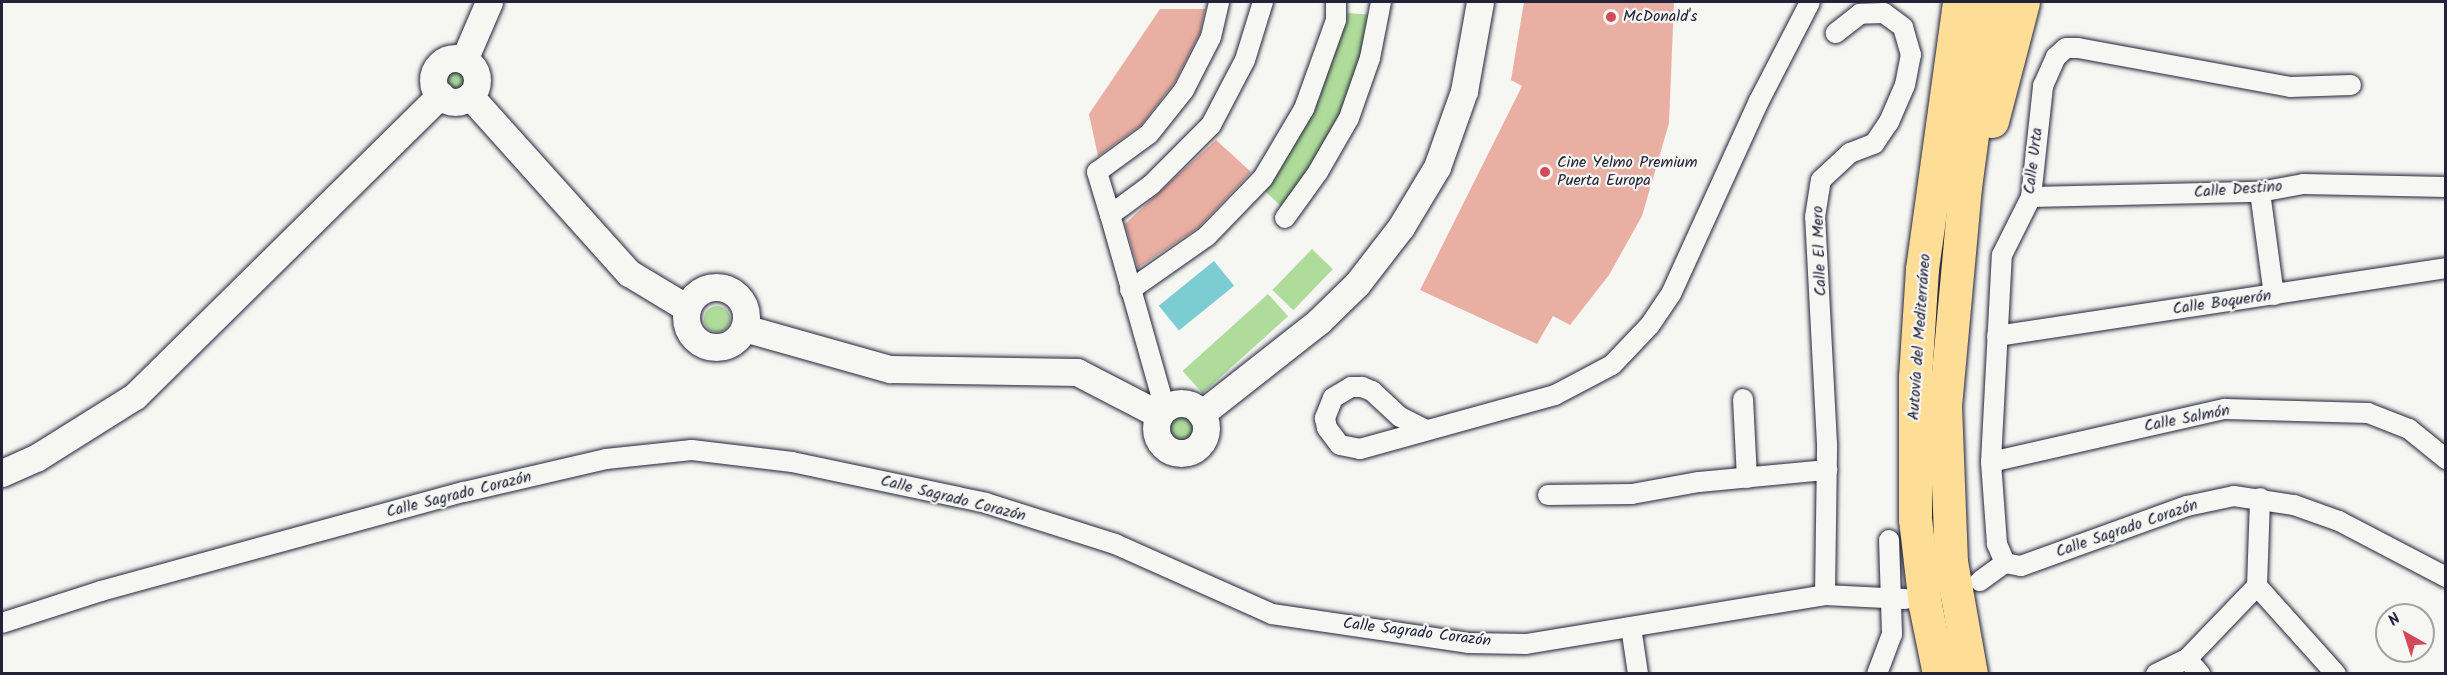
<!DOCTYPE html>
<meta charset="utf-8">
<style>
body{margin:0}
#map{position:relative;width:2447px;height:675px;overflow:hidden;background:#f6f6f2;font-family:Kalam,sans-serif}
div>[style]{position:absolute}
.green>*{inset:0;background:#afdc9a;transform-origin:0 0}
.round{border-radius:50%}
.water>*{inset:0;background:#7ccdd3;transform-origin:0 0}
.building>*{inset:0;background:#e8afa2}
.roads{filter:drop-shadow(0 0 2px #22223b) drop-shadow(0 0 2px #22223b)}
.street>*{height:20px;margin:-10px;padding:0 10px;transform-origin:10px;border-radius:10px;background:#f6f6f2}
.secondary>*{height:27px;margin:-13.5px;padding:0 13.5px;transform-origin:13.5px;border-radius:13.5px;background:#f6f6f2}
.secondary>.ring{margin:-13.5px;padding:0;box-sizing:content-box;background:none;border:27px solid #f6f6f2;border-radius:50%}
.highway>*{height:33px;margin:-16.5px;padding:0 16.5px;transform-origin:16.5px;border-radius:16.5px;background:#fedd96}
.dots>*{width:16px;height:16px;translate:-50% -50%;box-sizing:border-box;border:3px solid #f6f6f2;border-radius:50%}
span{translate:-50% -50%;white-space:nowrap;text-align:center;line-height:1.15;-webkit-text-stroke:4.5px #f6f6f2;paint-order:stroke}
.poi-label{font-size:16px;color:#22223b}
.left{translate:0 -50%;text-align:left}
.street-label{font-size:16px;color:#22223b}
.frame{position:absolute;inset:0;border:3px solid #22223b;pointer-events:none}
.north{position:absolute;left:2375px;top:603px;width:60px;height:60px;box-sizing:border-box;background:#f6f6f2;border:2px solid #a1a1a9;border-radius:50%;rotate:321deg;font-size:16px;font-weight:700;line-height:24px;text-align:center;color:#22223b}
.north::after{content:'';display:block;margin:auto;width:21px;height:27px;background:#d1495b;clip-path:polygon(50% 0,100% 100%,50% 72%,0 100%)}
</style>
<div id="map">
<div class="green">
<div style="clip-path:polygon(1348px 13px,1374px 15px,1347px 114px,1284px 209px,1265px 191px,1319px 99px)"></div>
<div class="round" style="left:444px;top:67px;width:24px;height:24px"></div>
<div style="left:1312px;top:249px;width:29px;height:57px;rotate:44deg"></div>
<div style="left:1268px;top:294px;width:30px;height:115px;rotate:48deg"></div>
<div class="round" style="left:704px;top:306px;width:26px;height:26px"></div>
<div class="round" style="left:1168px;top:416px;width:26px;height:26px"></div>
</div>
<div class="water">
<div style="left:1214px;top:261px;width:32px;height:71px;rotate:51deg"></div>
</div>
<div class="building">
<div style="clip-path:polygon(1524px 2px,1674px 2px,1669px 123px,1642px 216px,1609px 275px,1570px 325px,1553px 316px,1537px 344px,1420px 290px,1522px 86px,1511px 80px)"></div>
<div style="clip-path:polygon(1160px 9px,1205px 9px,1200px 33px,1174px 83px,1141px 125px,1098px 156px,1089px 114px)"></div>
<div style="clip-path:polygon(1216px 140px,1251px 172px,1199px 227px,1138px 268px,1125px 224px)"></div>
</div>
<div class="roads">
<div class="street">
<div style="left:2260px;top:192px;width:104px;rotate:82.3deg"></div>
<div style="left:2031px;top:197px;width:229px;rotate:-1.3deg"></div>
<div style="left:2260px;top:192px;width:44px;rotate:-10.5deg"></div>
<div style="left:2303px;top:184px;width:143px;rotate:1.2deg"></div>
<div style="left:1110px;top:215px;width:45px;rotate:-106.8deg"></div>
<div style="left:1097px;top:172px;width:64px;rotate:-36.2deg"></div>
<div style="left:1149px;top:134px;width:56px;rotate:-51.5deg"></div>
<div style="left:1184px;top:90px;width:59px;rotate:-63deg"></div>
<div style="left:1211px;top:37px;width:36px;rotate:-77deg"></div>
<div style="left:1285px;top:218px;width:57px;rotate:-54.3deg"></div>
<div style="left:1318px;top:172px;width:62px;rotate:-60.1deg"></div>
<div style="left:1349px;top:118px;width:64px;rotate:-70.7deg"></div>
<div style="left:1370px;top:58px;width:57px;rotate:-78.9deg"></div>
<div style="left:1130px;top:290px;width:94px;rotate:-35deg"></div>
<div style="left:1207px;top:236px;width:81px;rotate:-46deg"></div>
<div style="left:1263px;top:178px;width:80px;rotate:-59.3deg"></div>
<div style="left:1304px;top:109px;width:95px;rotate:-70.2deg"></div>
<div style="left:1336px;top:20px;width:18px;rotate:-90deg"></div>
<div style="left:1997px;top:336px;width:454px;rotate:-8.6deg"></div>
<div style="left:1743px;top:399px;width:79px;rotate:87.1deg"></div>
<div style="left:1165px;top:409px;width:202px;rotate:-105.8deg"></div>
<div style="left:1110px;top:215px;width:51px;rotate:-36.2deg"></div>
<div style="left:1151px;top:185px;width:85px;rotate:-45deg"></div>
<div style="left:1211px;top:125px;width:73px;rotate:-62.4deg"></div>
<div style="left:1245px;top:60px;width:61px;rotate:-72.8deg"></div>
<div style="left:1426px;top:430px;width:29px;rotate:-153deg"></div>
<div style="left:1400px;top:417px;width:38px;rotate:-137deg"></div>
<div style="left:1372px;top:391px;width:11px;rotate:-158deg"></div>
<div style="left:1362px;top:387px;width:11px;rotate:180deg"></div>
<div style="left:1351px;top:387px;width:21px;rotate:149deg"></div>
<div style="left:1333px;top:398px;width:22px;rotate:112deg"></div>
<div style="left:1325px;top:418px;width:10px;rotate:79deg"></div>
<div style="left:1327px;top:428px;width:21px;rotate:53deg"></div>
<div style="left:1340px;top:445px;width:20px;rotate:11deg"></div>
<div style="left:1360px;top:449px;width:202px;rotate:-15.5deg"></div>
<div style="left:1555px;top:395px;width:64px;rotate:-27.8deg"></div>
<div style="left:1612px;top:365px;width:55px;rotate:-46.5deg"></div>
<div style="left:1650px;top:325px;width:37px;rotate:-56deg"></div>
<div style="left:1671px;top:294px;width:212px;rotate:-65.5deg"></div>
<div style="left:1759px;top:101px;width:111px;rotate:-62.7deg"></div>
<div style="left:1991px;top:462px;width:240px;rotate:-12.8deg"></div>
<div style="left:2225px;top:409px;width:143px;rotate:1.6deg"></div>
<div style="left:2368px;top:413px;width:44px;rotate:21.3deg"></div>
<div style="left:2409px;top:429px;width:48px;rotate:39deg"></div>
<div style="left:1548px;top:495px;width:84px;rotate:-0.7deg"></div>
<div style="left:1632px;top:494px;width:68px;rotate:-10.2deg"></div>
<div style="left:1699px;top:482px;width:129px;rotate:-5.4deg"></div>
<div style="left:2005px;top:563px;width:21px;rotate:-113deg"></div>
<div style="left:1997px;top:544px;width:82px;rotate:-94.2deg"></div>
<div style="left:1991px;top:462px;width:207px;rotate:-87deg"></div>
<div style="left:2002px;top:255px;width:65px;rotate:-63.4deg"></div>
<div style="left:2031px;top:197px;width:112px;rotate:-83.8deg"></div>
<div style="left:2043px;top:86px;width:32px;rotate:-66deg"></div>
<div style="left:2056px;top:57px;width:13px;rotate:-42deg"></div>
<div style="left:2066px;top:48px;width:12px"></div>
<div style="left:2078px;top:48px;width:216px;rotate:10.4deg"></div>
<div style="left:2290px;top:87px;width:61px;rotate:-1.9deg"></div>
<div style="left:1980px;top:581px;width:31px;rotate:-36deg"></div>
<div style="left:2005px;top:563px;width:16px;rotate:11deg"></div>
<div style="left:2021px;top:566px;width:177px;rotate:-19.9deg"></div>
<div style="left:2187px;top:506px;width:48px;rotate:-12deg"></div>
<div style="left:2234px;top:496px;width:61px;rotate:8.5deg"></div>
<div style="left:2294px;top:505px;width:48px;rotate:19.6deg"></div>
<div style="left:2339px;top:521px;width:121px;rotate:27.6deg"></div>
<div style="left:2257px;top:586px;width:118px;rotate:48.1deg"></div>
<div style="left:1825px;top:595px;width:151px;rotate:-89.2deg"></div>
<div style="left:1827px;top:444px;width:227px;rotate:-93deg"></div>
<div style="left:1815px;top:217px;width:37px;rotate:-81deg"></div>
<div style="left:1821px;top:180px;width:40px;rotate:-43deg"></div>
<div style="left:1850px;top:153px;width:26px;rotate:-21deg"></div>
<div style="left:1874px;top:144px;width:27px;rotate:-56deg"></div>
<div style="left:1889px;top:122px;width:40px;rotate:-66.6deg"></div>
<div style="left:1905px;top:85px;width:31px;rotate:-79deg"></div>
<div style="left:1911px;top:55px;width:29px;rotate:-106deg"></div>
<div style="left:1903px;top:27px;width:24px;rotate:-144deg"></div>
<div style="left:1884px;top:13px;width:24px;rotate:178deg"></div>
<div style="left:1860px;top:14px;width:31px;rotate:142deg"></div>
<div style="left:2px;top:623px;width:104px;rotate:-17.9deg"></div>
<div style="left:101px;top:591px;width:376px;rotate:-15.3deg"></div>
<div style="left:464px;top:492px;width:146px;rotate:-13.1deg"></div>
<div style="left:606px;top:459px;width:86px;rotate:-6deg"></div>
<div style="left:692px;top:450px;width:101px;rotate:6.8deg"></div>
<div style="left:792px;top:462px;width:198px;rotate:11.9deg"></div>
<div style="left:986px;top:503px;width:135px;rotate:17.6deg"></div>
<div style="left:1115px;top:544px;width:172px;rotate:24deg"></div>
<div style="left:1272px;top:614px;width:198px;rotate:8.4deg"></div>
<div style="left:1468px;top:643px;width:58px;rotate:1deg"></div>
<div style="left:1526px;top:644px;width:303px;rotate:-9.3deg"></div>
<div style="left:1825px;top:595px;width:80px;rotate:2.9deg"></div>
<div style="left:1631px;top:627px;width:48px;rotate:81.5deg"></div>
<div style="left:2187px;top:659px;width:20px;rotate:49deg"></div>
<div style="left:1877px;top:674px;width:43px;rotate:-69.4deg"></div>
<div style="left:1892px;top:634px;width:94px;rotate:-91.8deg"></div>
<div style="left:2156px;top:674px;width:34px;rotate:-26deg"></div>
<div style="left:2187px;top:659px;width:101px;rotate:-46.2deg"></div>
<div style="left:2257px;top:586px;width:88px;rotate:-88deg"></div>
</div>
<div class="secondary">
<div class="ring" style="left:433px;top:58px;width:17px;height:17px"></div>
<div style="left:464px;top:60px;width:63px;rotate:-66.7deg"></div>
<div style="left:470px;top:96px;width:238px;rotate:48.1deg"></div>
<div style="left:629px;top:273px;width:68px;rotate:31.1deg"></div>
<div class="ring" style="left:686px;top:287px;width:33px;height:33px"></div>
<div style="left:744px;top:328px;width:152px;rotate:15.7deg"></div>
<div style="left:890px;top:369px;width:187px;rotate:0.9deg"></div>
<div style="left:1077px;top:372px;width:93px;rotate:27.4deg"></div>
<div class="ring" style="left:1156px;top:403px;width:23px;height:23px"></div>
<div style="left:1201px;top:414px;width:150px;rotate:-38.2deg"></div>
<div style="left:1319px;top:321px;width:53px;rotate:-44.2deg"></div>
<div style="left:1357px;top:284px;width:72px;rotate:-52.3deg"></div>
<div style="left:1401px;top:227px;width:70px;rotate:-59deg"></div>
<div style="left:1437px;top:167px;width:81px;rotate:-70.4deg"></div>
<div style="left:1464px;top:91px;width:90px;rotate:-79.8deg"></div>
<div style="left:2px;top:473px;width:37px;rotate:-24deg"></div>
<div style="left:36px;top:458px;width:117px;rotate:-32.1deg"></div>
<div style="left:135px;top:396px;width:429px;rotate:-44.6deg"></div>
</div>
<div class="highway">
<div style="left:1992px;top:121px;width:123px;rotate:-75.4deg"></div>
<div style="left:1939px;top:674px;width:70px;rotate:-101.5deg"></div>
<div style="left:1925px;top:605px;width:87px;rotate:-96.6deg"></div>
<div style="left:1915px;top:519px;width:142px;rotate:-90deg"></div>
<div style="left:1915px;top:377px;width:108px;rotate:-86.3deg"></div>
<div style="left:1922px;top:269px;width:270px;rotate:-82.1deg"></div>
<div style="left:1971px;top:674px;width:114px;rotate:-100.1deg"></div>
<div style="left:1951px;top:562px;width:156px;rotate:-92.2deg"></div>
<div style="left:1945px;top:406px;width:220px;rotate:-84.8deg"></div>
<div style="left:1965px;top:187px;width:187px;rotate:-82.3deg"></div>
</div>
</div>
<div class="dots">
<div style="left:1611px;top:17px;background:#d1495b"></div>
<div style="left:1545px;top:172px;background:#d1495b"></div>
</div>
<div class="poi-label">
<span class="left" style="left:1623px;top:17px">McDonald's</span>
<span class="left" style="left:1557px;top:172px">Cine Yelmo Premium<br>Puerta Europa</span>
</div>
<div class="street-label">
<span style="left:2034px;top:161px;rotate:-83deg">Calle Urta</span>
<span style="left:2238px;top:190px;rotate:-4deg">Calle Destino</span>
<span style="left:1820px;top:251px;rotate:-92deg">Calle El Mero</span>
<span style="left:2222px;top:303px;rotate:-8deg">Calle Boquerón</span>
<span style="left:1920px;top:337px;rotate:-86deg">Autovía del Mediterráneo</span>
<span style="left:2187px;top:419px;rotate:-11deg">Calle Salmón</span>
<span style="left:459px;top:495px;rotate:-14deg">Calle Sagrado Corazón</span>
<span style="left:953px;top:499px;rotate:14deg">Calle Sagrado Corazón</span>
<span style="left:2127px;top:529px;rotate:-19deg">Calle Sagrado Corazón</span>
<span style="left:1417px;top:633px;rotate:7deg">Calle Sagrado Corazón</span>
</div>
<div class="frame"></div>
<div class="north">N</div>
</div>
